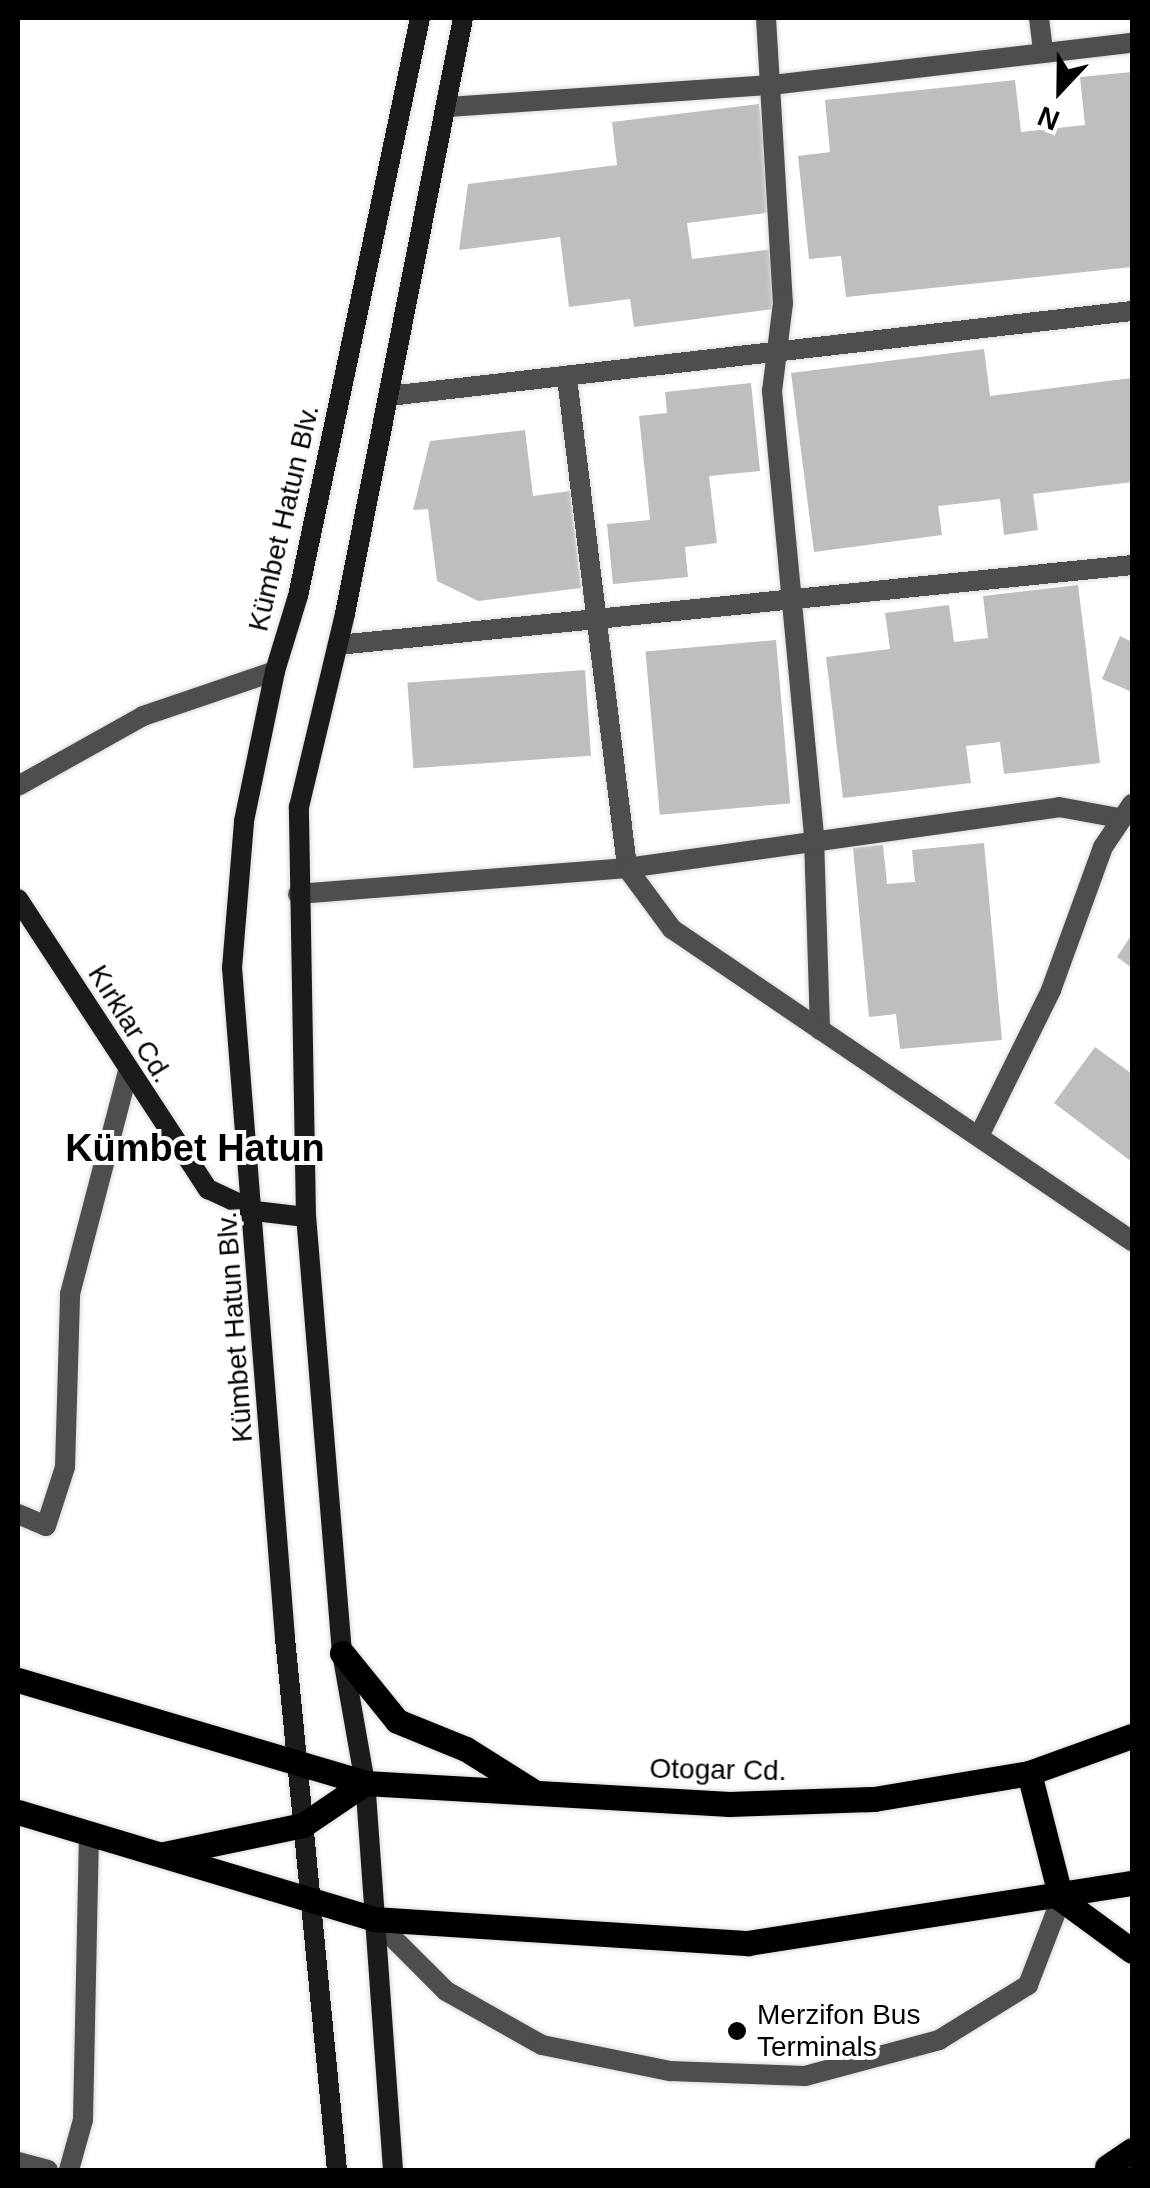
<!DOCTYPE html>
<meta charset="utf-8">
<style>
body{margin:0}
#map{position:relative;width:1150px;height:2188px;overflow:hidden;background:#fff;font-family:Arial,sans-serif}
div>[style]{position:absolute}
.building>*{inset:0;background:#bebebe;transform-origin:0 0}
.roads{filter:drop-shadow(0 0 2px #dbdbdb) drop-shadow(0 0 2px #dbdbdb)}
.lane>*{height:20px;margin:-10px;padding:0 10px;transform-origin:10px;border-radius:10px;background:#4e4e4e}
.street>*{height:20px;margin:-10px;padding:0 10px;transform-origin:10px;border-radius:10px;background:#4e4e4e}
.secondary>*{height:20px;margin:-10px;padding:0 10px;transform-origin:10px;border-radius:10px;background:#1b1b1b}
.primary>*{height:25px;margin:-12.5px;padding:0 12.5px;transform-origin:12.5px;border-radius:12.5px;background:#000}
.dots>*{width:28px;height:28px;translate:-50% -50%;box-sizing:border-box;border:5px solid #fff;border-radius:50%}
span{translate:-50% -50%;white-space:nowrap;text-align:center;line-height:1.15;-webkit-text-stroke:8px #fff;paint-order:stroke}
.street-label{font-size:28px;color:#000}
.poi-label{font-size:28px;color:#000}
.left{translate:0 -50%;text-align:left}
.district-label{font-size:38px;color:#000;font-weight:700}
.frame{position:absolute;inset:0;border:20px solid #000;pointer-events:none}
.north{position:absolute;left:1010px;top:40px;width:100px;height:100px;-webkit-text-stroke:8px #fff;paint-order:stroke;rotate:202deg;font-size:28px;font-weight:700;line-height:40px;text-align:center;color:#000}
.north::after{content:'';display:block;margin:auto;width:35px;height:45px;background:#000;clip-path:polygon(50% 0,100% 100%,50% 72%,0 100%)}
</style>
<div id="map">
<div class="building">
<div style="clip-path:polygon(1132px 72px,1132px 267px,846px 297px,841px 256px,809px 259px,798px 156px,830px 152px,825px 100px,1015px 80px,1021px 132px,1085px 125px,1080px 77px)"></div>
<div style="clip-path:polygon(759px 104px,773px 212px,687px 223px,692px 259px,774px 249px,781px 308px,634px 327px,630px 299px,569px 307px,560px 237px,459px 250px,468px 184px,617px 165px,612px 122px)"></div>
<div style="clip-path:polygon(984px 349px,990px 396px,1132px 378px,1132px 482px,1033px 494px,1038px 530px,1004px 535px,1000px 499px,938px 506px,942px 535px,814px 552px,791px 373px)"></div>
<div style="clip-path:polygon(751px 383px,760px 471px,709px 476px,717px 543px,685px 547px,688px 577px,613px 584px,607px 524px,650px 520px,639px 416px,667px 413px,665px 392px)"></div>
<div style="clip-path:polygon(525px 430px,533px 496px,570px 491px,581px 588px,478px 601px,437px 581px,428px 509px,413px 510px,430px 441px)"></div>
<div style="clip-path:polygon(1078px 585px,1100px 763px,1004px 774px,1000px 742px,966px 746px,971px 783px,843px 798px,826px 657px,890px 649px,885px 613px,949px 605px,954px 642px,988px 638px,983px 596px)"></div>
<div style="clip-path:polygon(1120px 636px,1132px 642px,1132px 692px,1102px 679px)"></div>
<div style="left:776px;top:640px;width:164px;height:131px;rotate:85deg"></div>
<div style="left:585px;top:670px;width:86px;height:178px;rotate:86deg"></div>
<div style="clip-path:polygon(984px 843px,1002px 1040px,900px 1049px,896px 1014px,869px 1017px,853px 848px,883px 845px,887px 884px,915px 882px,912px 850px)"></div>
<div style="clip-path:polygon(1132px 934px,1132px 968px,1117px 957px)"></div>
<div style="clip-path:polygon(1095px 1047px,1132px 1074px,1132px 1162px,1054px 1103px)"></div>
</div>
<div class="roads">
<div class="lane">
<div style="left:374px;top:1919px;width:102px;rotate:45deg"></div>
<div style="left:446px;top:1991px;width:110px;rotate:29.4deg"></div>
<div style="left:542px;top:2045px;width:131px;rotate:11.5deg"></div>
<div style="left:670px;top:2071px;width:135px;rotate:2.1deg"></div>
<div style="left:805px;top:2076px;width:139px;rotate:-15deg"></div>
<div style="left:939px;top:2040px;width:105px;rotate:-31.7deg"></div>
<div style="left:1028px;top:1985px;width:92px;rotate:-69deg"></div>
</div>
<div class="street">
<div style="left:766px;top:18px;width:286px;rotate:86.6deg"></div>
<div style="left:783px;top:303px;width:89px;rotate:97.1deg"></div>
<div style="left:772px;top:391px;width:449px;rotate:84.6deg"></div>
<div style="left:814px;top:838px;width:192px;rotate:88.2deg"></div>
<div style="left:1039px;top:18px;width:35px;rotate:83deg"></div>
<div style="left:447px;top:107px;width:326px;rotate:-3.9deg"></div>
<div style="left:772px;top:85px;width:362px;rotate:-6.7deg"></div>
<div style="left:567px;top:378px;width:494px;rotate:83deg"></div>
<div style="left:627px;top:868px;width:76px;rotate:53.6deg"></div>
<div style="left:672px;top:929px;width:556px;rotate:34.15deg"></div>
<div style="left:389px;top:396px;width:748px;rotate:-6.53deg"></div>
<div style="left:338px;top:645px;width:798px;rotate:-5.75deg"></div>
<div style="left:18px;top:786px;width:143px;rotate:-29.2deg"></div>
<div style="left:143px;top:716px;width:139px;rotate:-18.8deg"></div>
<div style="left:298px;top:894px;width:330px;rotate:-4.5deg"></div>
<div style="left:627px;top:868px;width:436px;rotate:-8deg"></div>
<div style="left:1059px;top:807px;width:61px;rotate:10.4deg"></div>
<div style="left:979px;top:1136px;width:163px;rotate:-63.7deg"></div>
<div style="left:1051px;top:990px;width:152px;rotate:-70deg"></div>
<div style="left:1103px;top:847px;width:52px;rotate:-56deg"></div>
<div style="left:18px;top:1514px;width:30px;rotate:23deg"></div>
<div style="left:46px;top:1526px;width:62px;rotate:-72.1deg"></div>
<div style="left:65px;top:1467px;width:173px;rotate:-88.3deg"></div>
<div style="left:70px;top:1294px;width:229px;rotate:-75.4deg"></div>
<div style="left:18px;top:2162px;width:31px;rotate:15deg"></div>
<div style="left:69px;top:2170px;width:52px;rotate:-74.4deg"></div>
<div style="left:83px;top:2120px;width:286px;rotate:-88.8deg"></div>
</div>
<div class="secondary">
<div style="left:18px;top:899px;width:347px;rotate:56.8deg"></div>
<div style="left:208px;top:1189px;width:52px;rotate:25.1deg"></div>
<div style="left:255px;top:1211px;width:51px;rotate:6.7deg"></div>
<div style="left:337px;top:2170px;width:535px;rotate:-95.58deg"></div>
<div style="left:285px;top:1638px;width:672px;rotate:-94.52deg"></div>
<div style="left:232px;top:968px;width:147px;rotate:-85.3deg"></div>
<div style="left:244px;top:821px;width:153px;rotate:-78.3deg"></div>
<div style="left:275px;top:671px;width:78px;rotate:-73deg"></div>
<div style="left:298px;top:596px;width:591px;rotate:-78.08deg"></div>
<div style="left:393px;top:2170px;width:388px;rotate:-94.1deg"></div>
<div style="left:365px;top:1783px;width:132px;rotate:-100deg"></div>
<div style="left:342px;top:1653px;width:437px;rotate:-94.7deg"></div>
<div style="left:306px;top:1217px;width:410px;rotate:-91deg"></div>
<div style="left:299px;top:807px;width:198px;rotate:-76.6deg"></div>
<div style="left:345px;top:614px;width:608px;rotate:-78.8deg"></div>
</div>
<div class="primary">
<div style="left:342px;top:1653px;width:87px;rotate:51deg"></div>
<div style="left:397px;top:1721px;width:74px;rotate:22.1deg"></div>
<div style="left:466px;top:1749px;width:77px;rotate:32.2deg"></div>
<div style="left:18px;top:1680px;width:362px;rotate:16.5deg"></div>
<div style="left:365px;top:1783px;width:365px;rotate:3.3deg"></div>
<div style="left:729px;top:1804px;width:145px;rotate:-2deg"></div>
<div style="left:874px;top:1799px;width:157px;rotate:-9.5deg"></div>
<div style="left:1029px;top:1773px;width:109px;rotate:-19.8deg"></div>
<div style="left:1029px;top:1773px;width:130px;rotate:75.7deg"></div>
<div style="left:1061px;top:1899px;width:88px;rotate:36.2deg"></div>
<div style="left:18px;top:1812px;width:372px;rotate:16.7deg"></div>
<div style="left:374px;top:1919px;width:375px;rotate:3.7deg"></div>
<div style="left:748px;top:1943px;width:389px;rotate:-8.9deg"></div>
<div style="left:164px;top:1854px;width:142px;rotate:-11.8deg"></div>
<div style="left:303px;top:1825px;width:75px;rotate:-34.1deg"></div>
<div style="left:1107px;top:2167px;width:30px;rotate:-34deg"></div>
</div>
</div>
<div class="dots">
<div style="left:737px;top:2031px;background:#000"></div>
</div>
<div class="street-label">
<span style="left:284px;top:518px;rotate:-77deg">Kümbet Hatun Blv.</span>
<span style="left:130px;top:1024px;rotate:58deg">Kırklar Cd.</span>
<span style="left:235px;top:1327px;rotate:-94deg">Kümbet Hatun Blv.</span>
<span style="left:718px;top:1770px;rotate:1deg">Otogar Cd.</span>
</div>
<div class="poi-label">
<span class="left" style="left:757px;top:2031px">Merzifon Bus<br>Terminals</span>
</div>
<div class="district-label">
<span style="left:195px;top:1149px">Kümbet Hatun</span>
</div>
<div class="frame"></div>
<div class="north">N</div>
</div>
